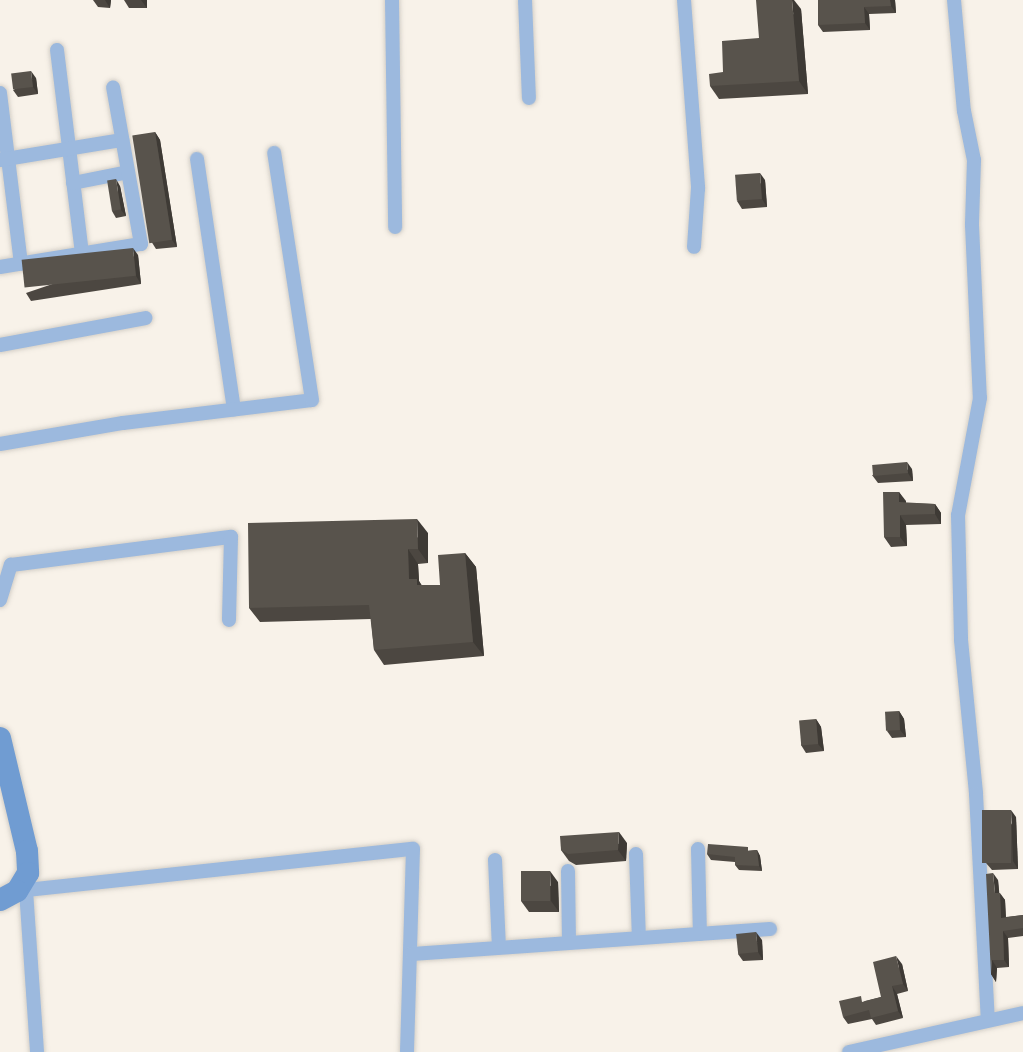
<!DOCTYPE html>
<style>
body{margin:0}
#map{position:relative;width:1023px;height:1052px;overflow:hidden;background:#f8f2e9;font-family:Spectral,serif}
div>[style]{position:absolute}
.roads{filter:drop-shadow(0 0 2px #d4cfc7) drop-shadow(0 0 2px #d4cfc7)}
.street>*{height:14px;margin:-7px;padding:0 7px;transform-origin:7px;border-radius:7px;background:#9cb9de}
.secondary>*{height:22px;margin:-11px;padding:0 11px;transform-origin:11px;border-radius:11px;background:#709cd2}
.wall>*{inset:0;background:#4c4741}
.shaded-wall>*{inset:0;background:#3e3a35}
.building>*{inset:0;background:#58534c;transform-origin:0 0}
span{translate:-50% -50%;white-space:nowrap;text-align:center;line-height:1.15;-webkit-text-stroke:8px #fff;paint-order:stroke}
</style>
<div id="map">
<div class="roads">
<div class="street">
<div style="left:392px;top:0;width:227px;rotate:89.2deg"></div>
<div style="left:525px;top:0;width:98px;rotate:87.7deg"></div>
<div style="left:684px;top:0;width:189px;rotate:85.7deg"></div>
<div style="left:698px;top:188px;width:59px;rotate:93.9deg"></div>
<div style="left:954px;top:0;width:111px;rotate:84.9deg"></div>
<div style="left:964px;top:111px;width:50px;rotate:78.5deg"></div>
<div style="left:974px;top:160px;width:65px;rotate:91.8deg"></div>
<div style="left:972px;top:225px;width:173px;rotate:87.4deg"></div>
<div style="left:980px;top:398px;width:119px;rotate:100.6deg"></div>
<div style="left:958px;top:515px;width:125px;rotate:88.6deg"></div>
<div style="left:961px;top:640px;width:155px;rotate:84.4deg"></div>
<div style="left:976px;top:794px;width:226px;rotate:87deg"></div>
<div style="left:57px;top:50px;width:206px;rotate:83deg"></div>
<div style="left:0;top:93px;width:172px;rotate:83deg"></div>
<div style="left:197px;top:159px;width:253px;rotate:81.6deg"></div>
<div style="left:0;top:160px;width:124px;rotate:-9.3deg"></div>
<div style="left:73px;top:183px;width:56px;rotate:-11.3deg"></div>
<div style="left:0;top:267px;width:143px;rotate:-9.3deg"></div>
<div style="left:141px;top:244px;width:159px;rotate:-100.1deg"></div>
<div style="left:0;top:345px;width:148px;rotate:-10.5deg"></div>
<div style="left:0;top:444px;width:125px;rotate:-9.7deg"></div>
<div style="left:123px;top:423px;width:190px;rotate:-6.9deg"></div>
<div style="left:312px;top:400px;width:250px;rotate:-98.7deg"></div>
<div style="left:0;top:600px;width:37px;rotate:-73deg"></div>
<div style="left:11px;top:565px;width:222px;rotate:-7.3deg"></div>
<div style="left:231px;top:537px;width:83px;rotate:91.4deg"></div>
<div style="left:698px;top:849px;width:85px;rotate:88.7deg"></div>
<div style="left:636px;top:854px;width:84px;rotate:88deg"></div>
<div style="left:495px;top:860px;width:87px;rotate:87.4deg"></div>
<div style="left:568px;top:871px;width:70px;rotate:89.2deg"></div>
<div style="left:26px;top:890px;width:162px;rotate:86.1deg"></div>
<div style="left:17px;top:891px;width:398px;rotate:-6.1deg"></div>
<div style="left:413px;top:849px;width:203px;rotate:91.7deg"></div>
<div style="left:412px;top:954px;width:359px;rotate:-4deg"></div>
<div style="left:849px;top:1052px;width:178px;rotate:-12.6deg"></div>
</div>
<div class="secondary">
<div style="left:0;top:738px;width:116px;rotate:76.6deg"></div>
<div style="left:27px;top:851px;width:22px;rotate:87deg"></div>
<div style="left:28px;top:873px;width:21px;rotate:121deg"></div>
<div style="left:17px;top:891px;width:19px;rotate:152deg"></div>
</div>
</div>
<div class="wall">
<div style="clip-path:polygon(93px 0,111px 0,110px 8px,98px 7px)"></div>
<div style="clip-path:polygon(124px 0,147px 0,147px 8px,129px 8px)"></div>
<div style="clip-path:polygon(818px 0,895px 0,896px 13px,869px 14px,870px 30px,823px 32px,818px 25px)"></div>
<div style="clip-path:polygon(801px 9px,808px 94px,719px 99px,710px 86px,759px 38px)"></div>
<div style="clip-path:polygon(36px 78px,38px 94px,18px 97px,13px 90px)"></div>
<div style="clip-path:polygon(155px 132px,160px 140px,177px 247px,156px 249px,151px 241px)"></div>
<div style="clip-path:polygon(765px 180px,767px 207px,742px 209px,737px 201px)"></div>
<div style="clip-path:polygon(120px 186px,126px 216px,116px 218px,112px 211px)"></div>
<div style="clip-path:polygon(138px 255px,141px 284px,31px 301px,26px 293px)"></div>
<div style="clip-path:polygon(912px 469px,913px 481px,878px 483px,872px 475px)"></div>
<div style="clip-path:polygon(899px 492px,906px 503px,935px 504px,941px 513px,941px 524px,906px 525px,907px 546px,891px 547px,884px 537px)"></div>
<div style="clip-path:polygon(428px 533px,428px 563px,418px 564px,419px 581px,421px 585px,440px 585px,465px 553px,476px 567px,484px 656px,384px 665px,374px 650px,371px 619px,260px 622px,249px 608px)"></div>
<div style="clip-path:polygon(899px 711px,904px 719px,906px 737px,892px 738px,887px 731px)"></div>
<div style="clip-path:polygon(816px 719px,821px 727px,824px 751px,806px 753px,801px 745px)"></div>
<div style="clip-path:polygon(1016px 817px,1018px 869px,992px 870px,986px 863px)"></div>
<div style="clip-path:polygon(627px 843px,626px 861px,576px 865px,569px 861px,561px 850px)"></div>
<div style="clip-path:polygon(757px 850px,760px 856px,762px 871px,739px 870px,735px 865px,735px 862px,711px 860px,707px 854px)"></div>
<div style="clip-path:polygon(998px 880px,999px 893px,1005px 900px,1006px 917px,1023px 915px,1023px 936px,1008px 938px,1009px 967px,997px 968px,996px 982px,991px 974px)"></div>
<div style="clip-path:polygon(558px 882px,559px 912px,529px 912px,521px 901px)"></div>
<div style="clip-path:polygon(762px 940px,763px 960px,743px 961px,738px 954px)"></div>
<div style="clip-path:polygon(902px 964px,908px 991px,897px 994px,903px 1018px,876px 1025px,872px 1019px,848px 1024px,843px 1017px,865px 1001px,881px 997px)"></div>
</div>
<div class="shaded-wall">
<div style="clip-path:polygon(105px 0,111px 0,110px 8px)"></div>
<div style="clip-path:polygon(141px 0,147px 0,147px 8px)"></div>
<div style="clip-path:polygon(792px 0,794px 0,801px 9px,808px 94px,799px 81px)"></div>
<div style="clip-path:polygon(890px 0,895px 0,896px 13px,891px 6px)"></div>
<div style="clip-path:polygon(864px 7px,869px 14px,870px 30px,865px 23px)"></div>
<div style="clip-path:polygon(31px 71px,36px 78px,38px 94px,33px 87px)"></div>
<div style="clip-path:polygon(155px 132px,160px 140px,177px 247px,172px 240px)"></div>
<div style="clip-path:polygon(760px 173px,765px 180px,767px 207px,762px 199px)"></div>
<div style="clip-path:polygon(116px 179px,120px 186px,126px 216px,121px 210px)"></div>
<div style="clip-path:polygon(133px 248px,138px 255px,141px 284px,136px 276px)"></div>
<div style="clip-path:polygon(907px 462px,912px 469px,913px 481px,908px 473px)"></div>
<div style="clip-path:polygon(899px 492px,906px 501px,906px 512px,899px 502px)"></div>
<div style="clip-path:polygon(935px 504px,941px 513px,941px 524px,935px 514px)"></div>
<div style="clip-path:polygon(900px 515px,906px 525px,907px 546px,900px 537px)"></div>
<div style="clip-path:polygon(417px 519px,428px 533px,428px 563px,418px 549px)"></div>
<div style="clip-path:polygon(408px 549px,418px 564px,419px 581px,427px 593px,409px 579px)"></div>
<div style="clip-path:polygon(465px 553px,476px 567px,484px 656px,473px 642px)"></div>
<div style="clip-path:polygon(899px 711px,904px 719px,906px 737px,900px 730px)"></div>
<div style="clip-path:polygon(816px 719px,821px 727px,824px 751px,818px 744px)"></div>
<div style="clip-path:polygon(1011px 810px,1016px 817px,1018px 869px,1013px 861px)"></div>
<div style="clip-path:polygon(619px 832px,627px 843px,626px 861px,618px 850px)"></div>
<div style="clip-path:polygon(757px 850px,760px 856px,762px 871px,759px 866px)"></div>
<div style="clip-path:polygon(550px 871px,558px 882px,559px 912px,551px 901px)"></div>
<div style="clip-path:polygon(993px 873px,998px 880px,1000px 900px,995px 893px)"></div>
<div style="clip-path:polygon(1000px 893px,1005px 900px,1006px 925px,1001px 918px)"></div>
<div style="clip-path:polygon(1003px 931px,1008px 938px,1009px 967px,1004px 960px)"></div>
<div style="clip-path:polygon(756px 932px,762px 940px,763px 960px,758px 952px)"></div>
<div style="clip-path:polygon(896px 956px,902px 964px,908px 991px,903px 984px)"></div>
<div style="clip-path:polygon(992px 960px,997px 968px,996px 982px,991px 974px)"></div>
<div style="clip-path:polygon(892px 986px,897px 994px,903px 1018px,898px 1011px)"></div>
</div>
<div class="building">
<div style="clip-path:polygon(756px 0,792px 0,799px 81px,710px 86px,709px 74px,723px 72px,722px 41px,759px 38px)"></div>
<div style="clip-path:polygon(818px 0,890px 0,891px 6px,864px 7px,865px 23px,818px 25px)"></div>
<div style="left:31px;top:71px;width:16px;height:20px;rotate:83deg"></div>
<div style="left:155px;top:132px;width:109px;height:23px;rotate:81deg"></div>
<div style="left:760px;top:173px;width:26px;height:25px;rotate:86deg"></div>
<div style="left:116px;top:179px;width:31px;height:9px;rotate:81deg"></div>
<div style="left:133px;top:248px;width:28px;height:112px;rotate:84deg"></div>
<div style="left:907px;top:462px;width:11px;height:35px;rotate:85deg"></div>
<div style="clip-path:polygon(883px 492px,899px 492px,899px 502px,935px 504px,935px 514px,900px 515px,900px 537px,884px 537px)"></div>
<div style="clip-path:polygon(417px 519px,418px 549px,408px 549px,409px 579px,417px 579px,417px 585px,440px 585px,438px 555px,465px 553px,473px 642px,374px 650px,369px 605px,249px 608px,248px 523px)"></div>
<div style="left:899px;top:711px;width:19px;height:14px;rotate:87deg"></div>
<div style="left:816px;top:719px;width:25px;height:17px;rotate:85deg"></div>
<div style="left:982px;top:810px;width:29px;height:53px"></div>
<div style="clip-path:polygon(619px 832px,618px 850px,568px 854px,561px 850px,560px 836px)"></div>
<div style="clip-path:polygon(708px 844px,748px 847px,748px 851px,757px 850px,759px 866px,735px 865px,735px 857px,707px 854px)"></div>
<div style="left:521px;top:871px;width:29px;height:30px"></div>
<div style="clip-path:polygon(993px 873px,995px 893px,1000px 893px,1001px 918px,1023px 915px,1023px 928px,1003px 931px,1004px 960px,992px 960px,991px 974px,986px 874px)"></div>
<div style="left:756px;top:932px;width:20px;height:20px;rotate:84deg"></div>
<div style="clip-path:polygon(896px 956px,903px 984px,892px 986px,898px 1011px,871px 1018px,869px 1010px,843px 1017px,839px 1001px,861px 996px,862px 1002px,881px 997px,873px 962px)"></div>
</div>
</div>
